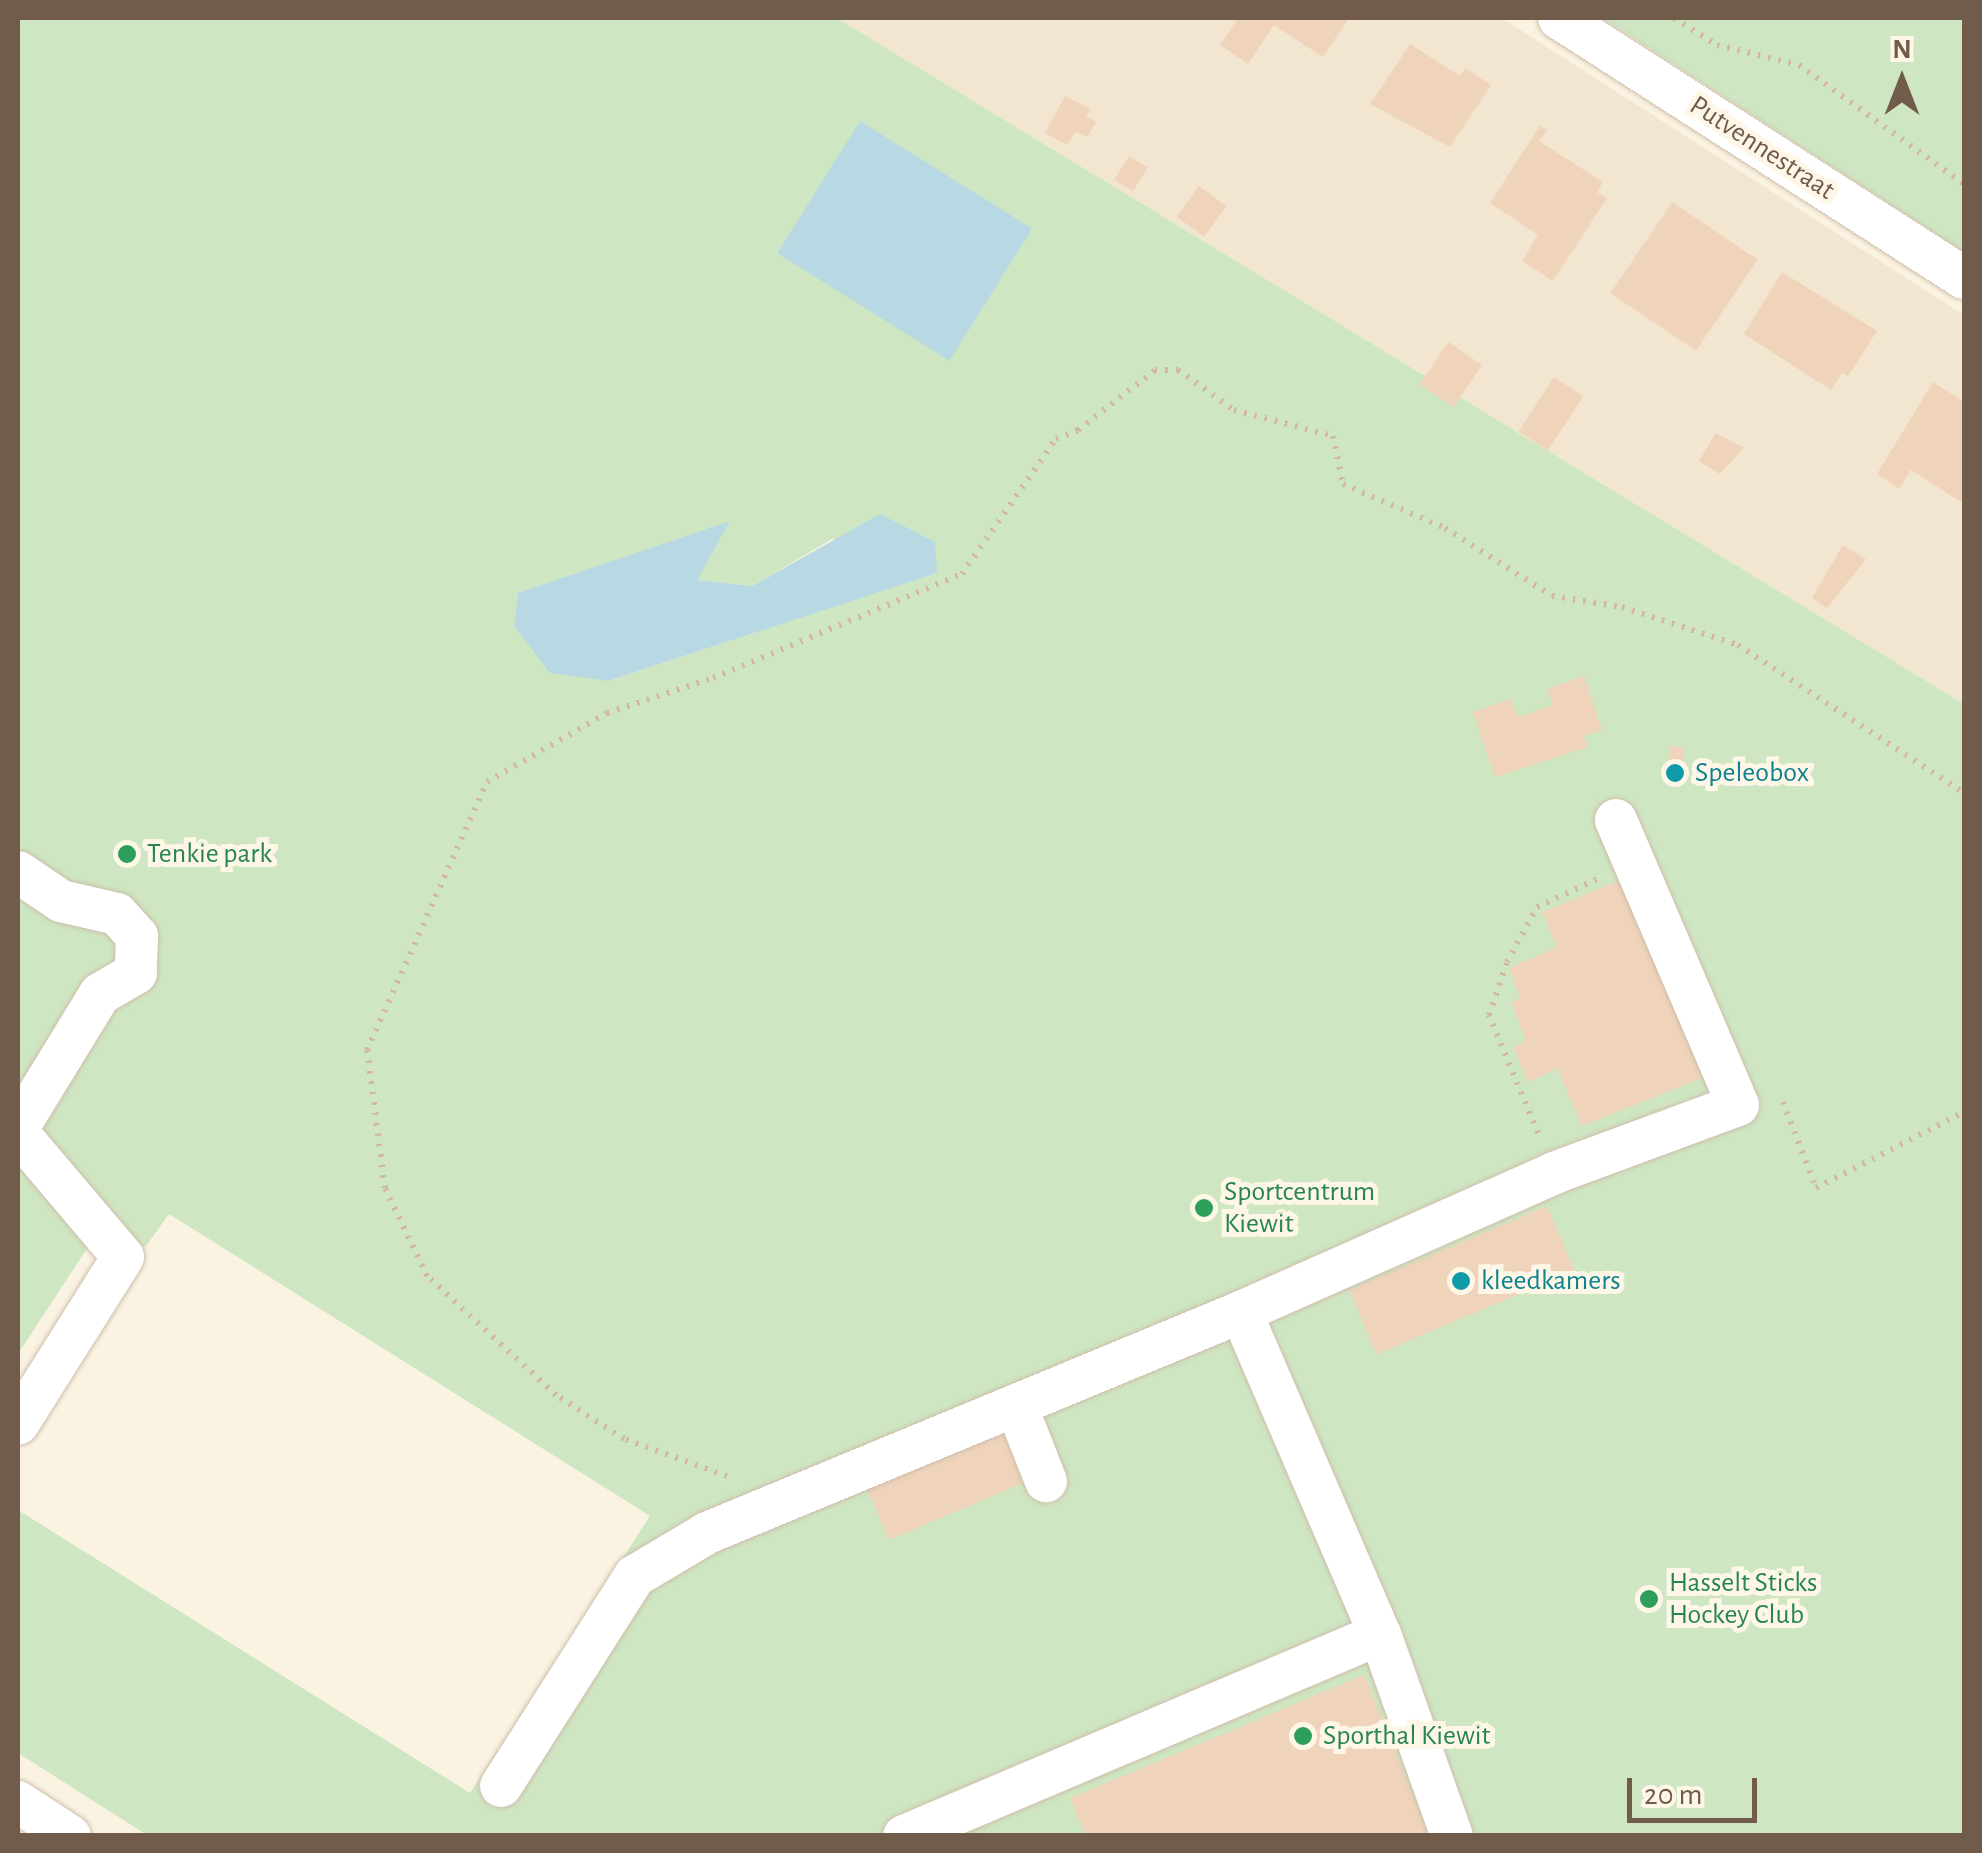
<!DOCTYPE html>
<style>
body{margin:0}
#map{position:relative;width:1982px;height:1853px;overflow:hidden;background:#fbf3e2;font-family:"Alegreya Sans",sans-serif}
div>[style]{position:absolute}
.residential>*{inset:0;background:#f2e6d1}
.green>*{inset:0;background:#cee7c2}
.water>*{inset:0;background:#b8d9e3;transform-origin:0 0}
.building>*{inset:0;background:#efd4bb;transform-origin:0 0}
.path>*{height:6px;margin-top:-3px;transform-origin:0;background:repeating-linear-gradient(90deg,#d3b79f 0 2.5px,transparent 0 10.5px)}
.roads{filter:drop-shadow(0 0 2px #cebeac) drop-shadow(0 0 2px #cebeac)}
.minor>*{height:42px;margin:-21px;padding:0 21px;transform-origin:21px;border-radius:21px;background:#fff}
.dots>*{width:28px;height:28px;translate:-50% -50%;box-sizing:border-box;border:5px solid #fef7e8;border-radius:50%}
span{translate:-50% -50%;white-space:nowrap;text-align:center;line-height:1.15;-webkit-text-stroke:10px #fef7e8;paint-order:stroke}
.street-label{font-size:28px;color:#715b4a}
.culture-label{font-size:28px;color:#0d838f}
.left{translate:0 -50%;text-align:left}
.leisure-label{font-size:28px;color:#27864d}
.frame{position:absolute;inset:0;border:20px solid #715b4a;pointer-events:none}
.north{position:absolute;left:1852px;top:30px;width:100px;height:100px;-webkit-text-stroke:8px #fef7e8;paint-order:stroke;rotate:0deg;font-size:28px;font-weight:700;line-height:40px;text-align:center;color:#715b4a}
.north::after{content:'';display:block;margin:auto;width:35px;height:45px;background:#715b4a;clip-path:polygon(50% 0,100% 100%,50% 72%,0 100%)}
.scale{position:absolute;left:1627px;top:1778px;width:130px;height:45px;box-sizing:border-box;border:5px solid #715b4a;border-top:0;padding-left:12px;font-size:30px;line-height:35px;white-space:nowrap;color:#715b4a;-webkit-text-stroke:8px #fef7e8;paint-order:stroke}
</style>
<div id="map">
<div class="residential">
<div style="clip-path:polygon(837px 18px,1502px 18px,1964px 315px,1964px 704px)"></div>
</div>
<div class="green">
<div style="clip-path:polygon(evenodd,18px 18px,837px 18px,1964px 704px,1964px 1835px,147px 1835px,18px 1753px,18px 1510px,470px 1793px,650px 1516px,169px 1214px,146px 1246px,88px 1247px,18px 1354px,18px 18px,729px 522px,696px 580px,752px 586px,832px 539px,936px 573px,608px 681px,729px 522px)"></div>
<div style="clip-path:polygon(1602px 18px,1964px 18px,1964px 252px)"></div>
</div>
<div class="water">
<div style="left:860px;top:121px;width:203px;height:156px;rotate:32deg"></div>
<div style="clip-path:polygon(880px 514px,935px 542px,937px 573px,608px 681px,550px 673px,514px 626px,518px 593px,730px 521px,697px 580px,752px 586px)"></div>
</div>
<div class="building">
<div style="clip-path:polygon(1238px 18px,1349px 18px,1323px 57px,1274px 25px,1248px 64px,1220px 45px)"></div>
<div style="clip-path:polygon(1410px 44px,1460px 76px,1465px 68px,1491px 85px,1450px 147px,1370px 104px)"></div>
<div style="clip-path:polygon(1065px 96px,1090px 109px,1086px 116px,1096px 122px,1087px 137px,1075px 132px,1067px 145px,1045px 133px)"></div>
<div style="clip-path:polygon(1540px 126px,1547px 130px,1539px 141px,1603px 182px,1597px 192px,1607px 198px,1553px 281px,1522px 261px,1538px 235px,1490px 203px)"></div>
<div style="left:1129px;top:156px;width:22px;height:28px;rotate:32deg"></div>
<div style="left:1199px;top:186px;width:34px;height:38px;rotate:36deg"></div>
<div style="left:1672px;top:202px;width:103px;height:110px;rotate:34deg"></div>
<div style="clip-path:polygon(1782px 272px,1877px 331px,1848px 376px,1842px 373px,1831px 390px,1744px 334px)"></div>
<div style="left:1448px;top:342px;width:41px;height:51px;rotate:34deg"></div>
<div style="left:1554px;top:377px;width:35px;height:65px;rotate:33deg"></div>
<div style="clip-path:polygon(1933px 382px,1964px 402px,1964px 504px,1911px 470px,1899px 489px,1877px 474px)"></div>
<div style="clip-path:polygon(1716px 433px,1744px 448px,1720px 474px,1699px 461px)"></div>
<div style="clip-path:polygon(1843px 545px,1866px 559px,1827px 608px,1812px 598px)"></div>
<div style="clip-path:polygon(1584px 676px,1602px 730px,1584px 736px,1588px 747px,1495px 777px,1473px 712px,1511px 699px,1518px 717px,1553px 705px,1547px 689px)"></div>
<div style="clip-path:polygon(1669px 746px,1685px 748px,1680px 782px,1671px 782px)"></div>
<div style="clip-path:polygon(1621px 880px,1705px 1077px,1582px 1126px,1557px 1068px,1528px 1082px,1513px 1047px,1526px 1041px,1511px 1002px,1520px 999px,1509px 968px,1557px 947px,1542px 912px)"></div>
<div style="left:1547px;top:1206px;width:70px;height:215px;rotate:67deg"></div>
<div style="left:1005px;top:1419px;width:66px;height:154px;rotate:67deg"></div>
<div style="clip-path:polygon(1364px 1675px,1430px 1836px,1086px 1836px,1070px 1798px)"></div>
</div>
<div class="path">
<div style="left:1674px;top:18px;width:51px;rotate:32.1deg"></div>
<div style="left:1717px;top:45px;width:84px;rotate:13.7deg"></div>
<div style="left:1799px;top:65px;width:203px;rotate:35.8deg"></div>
<div style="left:1783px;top:1102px;width:92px;rotate:69deg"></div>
<div style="left:1816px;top:1188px;width:166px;rotate:-27.2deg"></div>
<div style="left:1538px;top:1133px;width:128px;rotate:-112.6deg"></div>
<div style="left:1489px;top:1015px;width:56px;rotate:-71.2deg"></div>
<div style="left:1507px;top:962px;width:63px;rotate:-61.4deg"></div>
<div style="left:1537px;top:907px;width:66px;rotate:-25deg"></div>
<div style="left:727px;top:1476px;width:109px;rotate:-160.2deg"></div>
<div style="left:624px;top:1439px;width:81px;rotate:-147.1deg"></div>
<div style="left:556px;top:1395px;width:176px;rotate:-137.3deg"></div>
<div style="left:427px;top:1276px;width:98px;rotate:-115.5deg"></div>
<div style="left:385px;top:1188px;width:139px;rotate:-97.4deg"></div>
<div style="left:367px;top:1050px;width:294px;rotate:-65.9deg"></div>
<div style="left:487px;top:782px;width:138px;rotate:-29.9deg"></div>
<div style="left:607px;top:713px;width:112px;rotate:-18.3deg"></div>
<div style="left:713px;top:678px;width:270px;rotate:-22.7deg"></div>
<div style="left:962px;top:574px;width:165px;rotate:-55.2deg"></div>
<div style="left:1056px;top:439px;width:24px;rotate:-22deg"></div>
<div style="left:1078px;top:430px;width:98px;rotate:-37.9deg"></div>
<div style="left:1155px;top:370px;width:23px"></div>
<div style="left:1178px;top:370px;width:69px;rotate:35.5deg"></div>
<div style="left:1234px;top:410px;width:102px;rotate:14.7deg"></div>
<div style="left:1333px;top:436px;width:49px;rotate:78.2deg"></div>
<div style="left:1343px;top:484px;width:111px;rotate:23.3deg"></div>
<div style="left:1445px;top:528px;width:127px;rotate:32.4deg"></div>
<div style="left:1552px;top:596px;width:71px;rotate:8.9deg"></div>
<div style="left:1622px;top:607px;width:122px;rotate:18.1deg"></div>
<div style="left:1738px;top:645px;width:270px;rotate:33.2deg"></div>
</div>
<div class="roads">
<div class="minor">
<div style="left:1559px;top:18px;width:481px;rotate:32.7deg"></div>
<div style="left:18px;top:872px;width:52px;rotate:34deg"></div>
<div style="left:61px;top:901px;width:57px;rotate:13.1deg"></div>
<div style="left:117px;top:914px;width:30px;rotate:48deg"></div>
<div style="left:137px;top:936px;width:37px;rotate:92deg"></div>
<div style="left:136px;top:973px;width:42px;rotate:149.7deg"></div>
<div style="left:100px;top:994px;width:157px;rotate:121.5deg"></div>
<div style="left:18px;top:1133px;width:162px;rotate:49.7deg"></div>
<div style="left:123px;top:1257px;width:197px;rotate:122.2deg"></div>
<div style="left:1241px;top:1312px;width:351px;rotate:66.7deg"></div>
<div style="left:1380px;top:1634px;width:214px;rotate:70.4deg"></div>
<div style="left:1016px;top:1405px;width:82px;rotate:68.5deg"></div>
<div style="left:501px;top:1786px;width:249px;rotate:-57.5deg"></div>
<div style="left:635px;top:1576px;width:84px;rotate:-30.8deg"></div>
<div style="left:707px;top:1533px;width:578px;rotate:-22.48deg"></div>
<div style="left:1241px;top:1312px;width:342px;rotate:-23.9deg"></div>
<div style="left:1554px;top:1173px;width:196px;rotate:-20.3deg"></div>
<div style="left:1738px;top:1105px;width:310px;rotate:-113.2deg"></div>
<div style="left:18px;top:1802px;width:62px;rotate:33.2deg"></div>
<div style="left:904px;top:1836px;width:517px;rotate:-22.99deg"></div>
</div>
</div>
<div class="dots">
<div style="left:1675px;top:773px;background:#0f9aa8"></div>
<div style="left:127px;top:854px;background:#2e9e5b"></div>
<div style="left:1204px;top:1208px;background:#2e9e5b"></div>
<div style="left:1461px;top:1281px;background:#0f9aa8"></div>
<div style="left:1649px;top:1599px;background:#2e9e5b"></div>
<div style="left:1303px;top:1736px;background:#2e9e5b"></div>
</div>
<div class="street-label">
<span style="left:1762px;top:148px;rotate:33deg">Putvennestraat</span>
</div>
<div class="culture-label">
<span class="left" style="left:1695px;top:773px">Speleobox</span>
<span class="left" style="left:1481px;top:1281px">kleedkamers</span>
</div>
<div class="leisure-label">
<span class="left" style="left:147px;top:854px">Tenkie park</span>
<span class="left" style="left:1224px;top:1208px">Sportcentrum<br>Kiewit</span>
<span class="left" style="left:1669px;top:1599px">Hasselt Sticks<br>Hockey Club</span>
<span class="left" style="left:1323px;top:1736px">Sporthal Kiewit</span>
</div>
<div class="frame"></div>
<div class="north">N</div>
<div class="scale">20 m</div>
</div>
